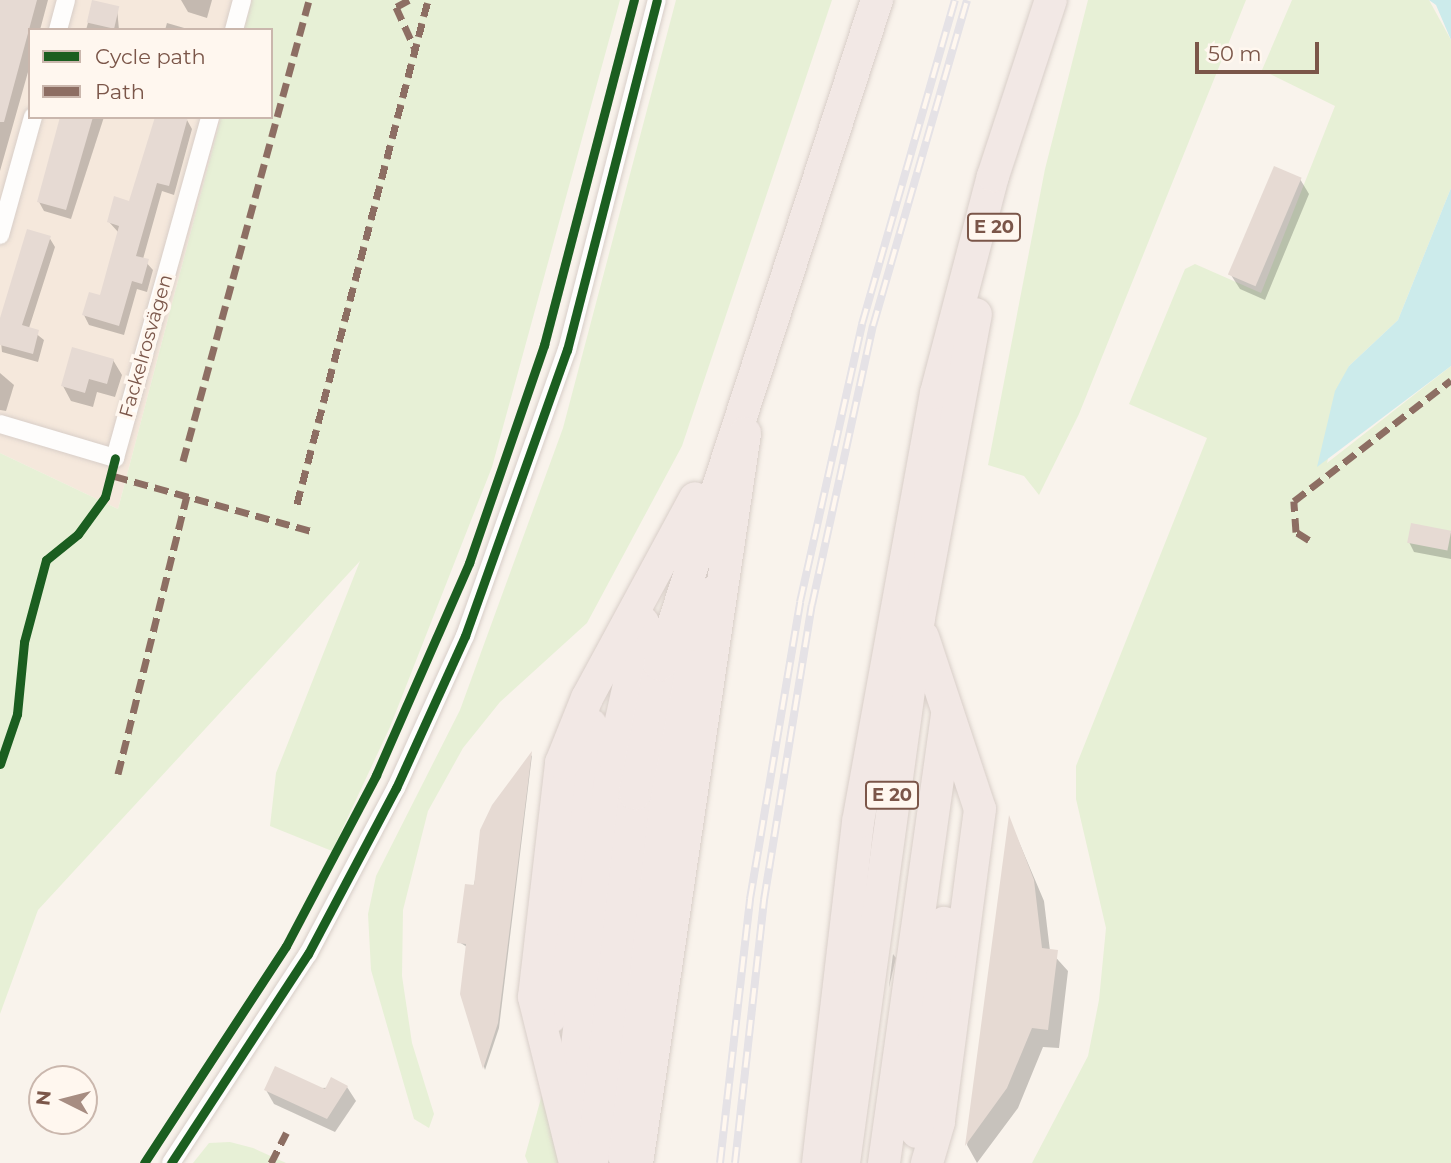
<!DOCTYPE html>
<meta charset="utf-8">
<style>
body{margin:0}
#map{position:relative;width:1451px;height:1163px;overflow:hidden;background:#f9f3ec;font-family:Montserrat,sans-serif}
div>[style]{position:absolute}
.residential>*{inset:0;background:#f5e8dc}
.green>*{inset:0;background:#e7f0d6}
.water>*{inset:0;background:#ccebeb}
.shadow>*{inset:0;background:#0003}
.building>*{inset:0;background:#e6dad3;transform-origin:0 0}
.roads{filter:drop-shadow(0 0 2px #d8cec8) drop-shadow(0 0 2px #d8cec8)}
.minor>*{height:18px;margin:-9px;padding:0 9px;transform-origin:9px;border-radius:9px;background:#fefdfc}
.motorway>*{height:32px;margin:-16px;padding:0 16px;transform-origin:16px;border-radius:16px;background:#f2e8e5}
.rail>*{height:8px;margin-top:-4px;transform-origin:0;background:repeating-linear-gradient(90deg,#fff7ef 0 16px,#e5e2e6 0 32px);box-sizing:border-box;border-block:2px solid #e5e2e6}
.quiet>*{height:7px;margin-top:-3.5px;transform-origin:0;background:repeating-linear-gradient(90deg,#8d6e63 0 14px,transparent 0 21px)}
.cycleway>*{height:9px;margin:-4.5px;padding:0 4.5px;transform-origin:4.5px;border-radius:4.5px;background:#1b5e20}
span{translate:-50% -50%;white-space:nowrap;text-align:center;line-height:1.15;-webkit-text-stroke:7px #fff7ef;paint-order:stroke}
.shield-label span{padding:2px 5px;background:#fff7ef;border:2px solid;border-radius:5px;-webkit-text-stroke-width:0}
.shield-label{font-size:18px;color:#7b5649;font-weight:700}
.street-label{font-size:19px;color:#7b5649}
.legend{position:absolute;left:28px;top:28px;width:245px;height:91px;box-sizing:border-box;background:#fff7ef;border:2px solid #cab7ad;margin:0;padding:9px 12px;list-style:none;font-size:21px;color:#7b5649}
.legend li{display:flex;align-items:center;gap:14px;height:35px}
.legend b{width:35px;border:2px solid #cab7ad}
.north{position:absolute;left:28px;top:1065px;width:70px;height:70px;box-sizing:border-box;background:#fff7ef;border:2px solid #cab7ad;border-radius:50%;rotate:276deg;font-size:19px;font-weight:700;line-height:28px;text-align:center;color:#7b5649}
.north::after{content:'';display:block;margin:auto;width:24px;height:32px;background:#a78d82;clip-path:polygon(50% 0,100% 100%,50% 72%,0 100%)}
.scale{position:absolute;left:1195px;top:42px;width:124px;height:32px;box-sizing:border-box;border:4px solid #7b5649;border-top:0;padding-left:9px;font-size:21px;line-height:24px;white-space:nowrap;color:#7b5649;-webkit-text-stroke:5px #fff7ef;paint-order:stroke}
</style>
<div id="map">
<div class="residential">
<div style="clip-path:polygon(0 0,252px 0,244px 30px,30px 30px,30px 117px,221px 117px,118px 509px,0 453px)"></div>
</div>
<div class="green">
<div style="clip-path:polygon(252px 0,620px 0,492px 467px,390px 727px,332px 851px,270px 826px,276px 773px,360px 561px,38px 910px,0 1014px,0 453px,118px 509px,221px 117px,271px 117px,271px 30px,244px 30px)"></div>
<div style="clip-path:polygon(676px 0,832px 0,682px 446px,587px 623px,500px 702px,463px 748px,428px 811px,403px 910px,402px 976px,412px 1043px,434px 1114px,429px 1128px,414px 1119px,371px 970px,368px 914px,376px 876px,460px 710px,563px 428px)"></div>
<div style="clip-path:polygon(1088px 0,1246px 0,1079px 414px,1039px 495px,1024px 476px,988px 465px,1045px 169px)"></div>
<div style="clip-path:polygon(1292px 0,1429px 0,1451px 40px,1451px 188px,1398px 320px,1349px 366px,1327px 463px,1451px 366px,1451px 1163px,1032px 1163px,1088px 1056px,1099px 1000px,1106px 928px,1076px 799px,1076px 766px,1207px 438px,1129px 404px,1185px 269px,1195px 264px,1261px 293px,1335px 106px,1262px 70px)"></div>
<div style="clip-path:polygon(543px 1091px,564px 1163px,528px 1163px,525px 1156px)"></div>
<div style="clip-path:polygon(230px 1142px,253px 1148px,286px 1163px,193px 1163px,209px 1143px)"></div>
</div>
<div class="water">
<div style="clip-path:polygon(1429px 0,1451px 0,1451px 40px,1436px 5px)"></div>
<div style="clip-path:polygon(1451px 188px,1451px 366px,1317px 467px,1335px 391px,1349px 366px,1398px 320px)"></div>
</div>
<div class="shadow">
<div style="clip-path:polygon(19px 0,48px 0,40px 30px,30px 30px,30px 65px,0 171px,0 18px)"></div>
<div style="clip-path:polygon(181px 0,212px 0,207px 18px,188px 12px)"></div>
<div style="clip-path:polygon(94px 1px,117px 8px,119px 30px,86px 30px)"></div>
<div style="clip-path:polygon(167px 23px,191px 30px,165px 30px)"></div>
<div style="clip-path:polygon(63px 117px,104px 117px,71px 219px,44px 211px,39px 202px)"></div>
<div style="clip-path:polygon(187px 120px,192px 129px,174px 195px,162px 191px,143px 259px,153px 270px,147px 292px,137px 289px,124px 335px,89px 325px,84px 315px,101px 297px,119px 233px,109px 222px,131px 203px)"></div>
<div style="clip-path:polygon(1300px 179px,1309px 194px,1265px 300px,1240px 289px,1231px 275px)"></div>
<div style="clip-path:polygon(49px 237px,55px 247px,29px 328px,44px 340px,38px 362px,2px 352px,0 332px)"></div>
<div style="clip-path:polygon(113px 360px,122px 375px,115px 397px,97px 392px,93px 407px,71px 401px,63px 386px)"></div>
<div style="clip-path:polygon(0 373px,14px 385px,6px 411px,0 410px)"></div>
<div style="clip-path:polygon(1451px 533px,1451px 559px,1414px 552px,1409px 542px)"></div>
<div style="clip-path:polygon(532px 755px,499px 1028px,485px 1070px,461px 994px,467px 947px,459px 942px,494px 806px)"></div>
<div style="clip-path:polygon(1010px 821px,1044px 901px,1050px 951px,1068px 971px,1059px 1048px,1043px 1047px,1018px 1108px,977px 1163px,967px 1145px)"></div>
<div style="clip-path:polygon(893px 954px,896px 958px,889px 987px,889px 986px)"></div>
<div style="clip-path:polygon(347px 1087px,356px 1101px,335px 1132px,274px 1104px,266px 1090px)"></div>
</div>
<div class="building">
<div style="clip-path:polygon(0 0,37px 0,4px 122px,0 122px)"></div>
<div style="left:92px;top:0;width:28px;height:23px;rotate:13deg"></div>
<div style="clip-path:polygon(60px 117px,93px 117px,66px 210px,37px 202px)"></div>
<div style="clip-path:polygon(155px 117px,188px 117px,169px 186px,157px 183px,136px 256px,149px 259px,142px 284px,132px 281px,119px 326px,82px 315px,89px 292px,100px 295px,119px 226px,107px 222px,114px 196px,129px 201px)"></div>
<div style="left:1274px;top:166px;width:30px;height:118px;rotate:23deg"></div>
<div style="clip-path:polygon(27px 229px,51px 236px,22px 325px,39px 330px,33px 354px,0 345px,0 318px)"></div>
<div style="clip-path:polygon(72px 347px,114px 359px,107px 384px,89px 379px,85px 393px,61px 386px)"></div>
<div style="left:1411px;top:523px;width:41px;height:20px;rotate:11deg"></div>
<div style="clip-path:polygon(532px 751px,498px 1023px,483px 1069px,460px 994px,466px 944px,457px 943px,465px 884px,474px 885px,480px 830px,492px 805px)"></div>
<div style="clip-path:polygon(1009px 815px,1034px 880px,1042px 948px,1058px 950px,1048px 1030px,1032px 1028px,1007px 1088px,965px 1146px)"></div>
<div style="clip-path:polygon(275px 1066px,325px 1089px,331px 1077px,348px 1086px,327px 1119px,264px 1090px)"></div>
</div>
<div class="roads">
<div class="minor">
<div style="left:58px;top:30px;width:31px;rotate:-75deg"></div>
<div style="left:234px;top:30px;width:31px;rotate:-75deg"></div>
<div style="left:0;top:235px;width:123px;rotate:-74.4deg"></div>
<div style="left:0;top:424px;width:120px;rotate:16.5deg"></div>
<div style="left:115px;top:458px;width:354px;rotate:-74.4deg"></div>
<div style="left:171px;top:1163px;width:250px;rotate:-56.8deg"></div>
<div style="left:308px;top:954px;width:188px;rotate:-62.1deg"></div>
<div style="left:396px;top:788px;width:167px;rotate:-65.6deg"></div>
<div style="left:465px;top:636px;width:304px;rotate:-70.4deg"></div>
<div style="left:567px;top:350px;width:361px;rotate:-75.6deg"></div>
</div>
<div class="motorway">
<div style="left:923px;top:637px;width:181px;rotate:71.7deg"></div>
<div style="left:980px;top:809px;width:316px;rotate:97.5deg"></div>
<div style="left:939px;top:1122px;width:43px;rotate:106.3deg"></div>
<div style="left:551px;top:1017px;width:295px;rotate:-82.2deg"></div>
<div style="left:621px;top:1048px;width:106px;rotate:88.9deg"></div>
<div style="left:632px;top:1072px;width:276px;rotate:-83.5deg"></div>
<div style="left:663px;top:798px;width:166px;rotate:-79.2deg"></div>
<div style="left:694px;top:635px;width:45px;rotate:-68deg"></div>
<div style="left:569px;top:1110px;width:357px;rotate:-82.9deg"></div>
<div style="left:613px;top:756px;width:137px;rotate:-77.4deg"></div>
<div style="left:917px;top:1132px;width:211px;rotate:-82.6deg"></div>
<div style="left:575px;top:1163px;width:171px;rotate:-103.9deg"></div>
<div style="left:534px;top:997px;width:236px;rotate:-83.4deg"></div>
<div style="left:561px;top:763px;width:70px;rotate:-68.2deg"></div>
<div style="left:587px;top:698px;width:227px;rotate:-61.6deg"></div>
<div style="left:592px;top:1163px;width:371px;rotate:-83.4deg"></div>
<div style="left:635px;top:794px;width:131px;rotate:-79deg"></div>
<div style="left:660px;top:665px;width:700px;rotate:-71.93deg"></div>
<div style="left:637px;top:1163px;width:738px;rotate:-81.58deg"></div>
<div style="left:818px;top:1163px;width:343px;rotate:-83.3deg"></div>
<div style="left:858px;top:822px;width:436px;rotate:-79.7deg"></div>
<div style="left:936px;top:393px;width:224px;rotate:-75.3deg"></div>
<div style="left:993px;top:176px;width:185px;rotate:-71.8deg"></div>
<div style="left:844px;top:1163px;width:550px;rotate:-82.16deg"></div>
<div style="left:919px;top:618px;width:309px;rotate:-79.4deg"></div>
<div style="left:884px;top:1163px;width:455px;rotate:-82deg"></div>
</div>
</div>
<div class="rail">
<div style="left:720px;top:1163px;width:266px;rotate:-83.5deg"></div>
<div style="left:750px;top:899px;width:301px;rotate:-80.4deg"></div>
<div style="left:800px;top:602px;width:285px;rotate:-77.4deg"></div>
<div style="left:862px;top:324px;width:337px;rotate:-74deg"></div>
<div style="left:735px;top:1163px;width:265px;rotate:-83.7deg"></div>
<div style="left:764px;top:900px;width:299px;rotate:-80.8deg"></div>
<div style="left:812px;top:605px;width:286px;rotate:-77.7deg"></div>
<div style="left:873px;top:326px;width:339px;rotate:-73.9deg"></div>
</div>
<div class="quiet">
<div style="left:409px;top:0;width:15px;rotate:152deg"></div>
<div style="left:396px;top:7px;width:46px;rotate:65.7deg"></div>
<div style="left:183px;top:461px;width:478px;rotate:-74.7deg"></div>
<div style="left:114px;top:476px;width:209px;rotate:15.6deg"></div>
<div style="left:297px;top:504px;width:521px;rotate:-75.43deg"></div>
<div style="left:1309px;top:540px;width:15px;rotate:-148deg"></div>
<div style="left:1296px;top:532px;width:31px;rotate:-94deg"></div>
<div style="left:1294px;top:501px;width:198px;rotate:-37.6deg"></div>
<div style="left:118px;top:774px;width:287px;rotate:-76.1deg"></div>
<div style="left:271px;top:1163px;width:34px;rotate:-63deg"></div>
</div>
<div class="cycleway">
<div style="left:0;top:764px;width:53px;rotate:-71.2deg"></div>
<div style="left:17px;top:714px;width:72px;rotate:-84.4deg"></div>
<div style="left:24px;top:642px;width:85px;rotate:-75deg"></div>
<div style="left:46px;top:560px;width:41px;rotate:-39.1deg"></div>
<div style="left:78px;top:534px;width:46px;rotate:-53.9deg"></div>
<div style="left:105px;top:497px;width:40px;rotate:-75.6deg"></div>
<div style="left:144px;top:1163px;width:259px;rotate:-56.8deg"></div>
<div style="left:286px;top:946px;width:193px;rotate:-62.2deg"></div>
<div style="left:376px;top:775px;width:232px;rotate:-66.3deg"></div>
<div style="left:469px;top:563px;width:231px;rotate:-71deg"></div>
<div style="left:544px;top:345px;width:357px;rotate:-75.4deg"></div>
<div style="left:171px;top:1163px;width:250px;rotate:-56.8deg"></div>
<div style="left:308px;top:954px;width:188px;rotate:-62.1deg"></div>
<div style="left:396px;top:788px;width:167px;rotate:-65.6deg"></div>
<div style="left:465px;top:636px;width:304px;rotate:-70.4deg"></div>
<div style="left:567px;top:350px;width:361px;rotate:-75.6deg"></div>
</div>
<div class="shield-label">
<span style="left:994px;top:227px">E 20</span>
<span style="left:892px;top:795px">E 20</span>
</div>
<div class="street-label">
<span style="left:146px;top:346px;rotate:-74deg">Fackelrosvägen</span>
</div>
<ul class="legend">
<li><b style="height:9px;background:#1b5e20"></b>Cycle path</li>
<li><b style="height:9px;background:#8d6e63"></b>Path</li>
</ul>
<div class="north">N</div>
<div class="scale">50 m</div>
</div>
